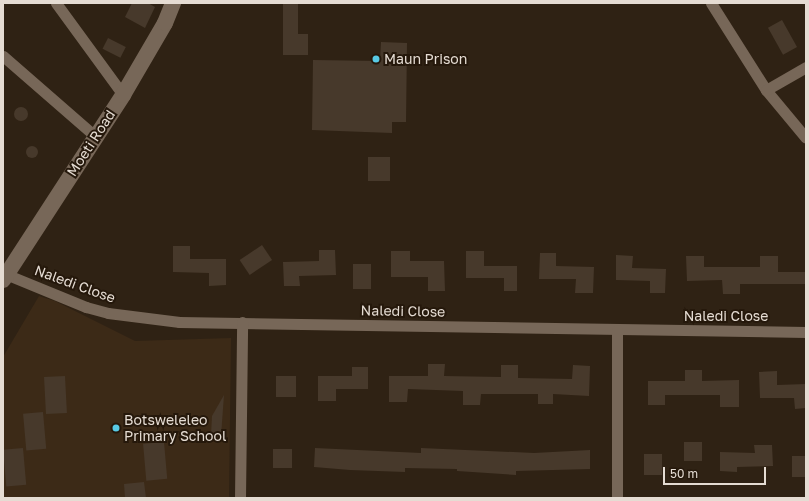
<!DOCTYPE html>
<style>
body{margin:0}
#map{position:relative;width:809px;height:501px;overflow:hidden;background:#2f2214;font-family:"Golos Text",sans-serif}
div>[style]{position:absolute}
.built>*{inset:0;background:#3c2a17}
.building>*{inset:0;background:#47392b;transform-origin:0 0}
.round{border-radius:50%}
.street>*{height:11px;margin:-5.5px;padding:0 5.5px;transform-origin:5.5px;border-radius:5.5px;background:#776758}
.secondary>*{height:16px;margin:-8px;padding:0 8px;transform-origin:8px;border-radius:8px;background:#776758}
.dots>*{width:11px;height:11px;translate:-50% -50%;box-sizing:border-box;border:2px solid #25180b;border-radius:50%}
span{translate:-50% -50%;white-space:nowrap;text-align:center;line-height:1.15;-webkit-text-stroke:4px #25180b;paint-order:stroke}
.poi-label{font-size:14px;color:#e5dcd3}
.left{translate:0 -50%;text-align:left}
.street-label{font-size:14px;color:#e5dcd3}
.frame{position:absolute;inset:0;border:4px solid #e5dcd3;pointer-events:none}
.scale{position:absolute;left:663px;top:467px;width:103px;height:18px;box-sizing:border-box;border:2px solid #e5dcd3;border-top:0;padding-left:5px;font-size:12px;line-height:14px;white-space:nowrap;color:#e5dcd3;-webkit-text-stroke:3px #25180b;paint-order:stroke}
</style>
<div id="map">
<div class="built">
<div style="clip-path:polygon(39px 296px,55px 301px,135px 341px,231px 338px,229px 498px,3px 498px,3px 357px)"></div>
</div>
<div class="building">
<div style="clip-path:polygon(132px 3px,148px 3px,155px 7px,145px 28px,125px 17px)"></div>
<div style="clip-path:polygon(283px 3px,298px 3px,298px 34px,308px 34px,308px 55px,283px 55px)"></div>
<div style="left:782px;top:20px;width:31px;height:16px;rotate:61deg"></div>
<div style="left:108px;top:38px;width:20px;height:12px;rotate:27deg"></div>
<div style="clip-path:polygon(381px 42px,407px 43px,406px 122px,392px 122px,392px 133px,312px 130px,313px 60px,380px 61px)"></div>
<div class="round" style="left:14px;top:107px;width:14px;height:14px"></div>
<div class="round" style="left:26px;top:146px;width:12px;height:12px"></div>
<div style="left:368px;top:157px;width:22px;height:24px"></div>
<div style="left:262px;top:245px;width:18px;height:27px;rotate:56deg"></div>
<div style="clip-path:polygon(173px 246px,190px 246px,190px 259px,226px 259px,226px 285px,209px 286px,209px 273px,173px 272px)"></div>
<div style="clip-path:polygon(319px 250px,335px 250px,336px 275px,299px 276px,300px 286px,284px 286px,283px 262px,319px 261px)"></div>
<div style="clip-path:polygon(391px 251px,410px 251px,410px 261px,444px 261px,445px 291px,428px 291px,428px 277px,391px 277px)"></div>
<div style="clip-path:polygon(466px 251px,484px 251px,484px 266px,517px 266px,517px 291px,504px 291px,504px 278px,466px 278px)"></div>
<div style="clip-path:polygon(540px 253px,556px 253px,556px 266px,594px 267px,593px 293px,575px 293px,576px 279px,539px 279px)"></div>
<div style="clip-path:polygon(616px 255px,633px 256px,632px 268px,666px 269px,665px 293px,650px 293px,650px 281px,616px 280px)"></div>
<div style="clip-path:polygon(686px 256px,704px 256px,704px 267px,760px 267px,760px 256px,778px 256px,778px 272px,806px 272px,806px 284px,740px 284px,740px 294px,723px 294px,722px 280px,687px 281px)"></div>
<div style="left:371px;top:264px;width:25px;height:18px;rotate:90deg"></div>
<div style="clip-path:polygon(428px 364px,445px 364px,444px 376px,501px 377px,501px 365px,518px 365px,518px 378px,572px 379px,573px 365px,590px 366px,589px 396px,553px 394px,553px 404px,538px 404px,538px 394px,481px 394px,480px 405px,463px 405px,463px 391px,408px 389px,407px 402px,389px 402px,389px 376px,428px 376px)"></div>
<div style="clip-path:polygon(352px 367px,368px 367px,368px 389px,336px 389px,336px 401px,318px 401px,318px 376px,352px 376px)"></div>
<div style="clip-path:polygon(685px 370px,702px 370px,702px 381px,739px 380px,739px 407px,720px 407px,720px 395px,665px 395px,665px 405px,648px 405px,648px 381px,685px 381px)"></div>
<div style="clip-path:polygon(777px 371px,777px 385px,806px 384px,806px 408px,795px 409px,794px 398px,760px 398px,759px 372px)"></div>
<div style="left:65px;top:376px;width:37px;height:21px;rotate:87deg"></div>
<div style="left:276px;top:376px;width:20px;height:21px"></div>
<div style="clip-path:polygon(224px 395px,221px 436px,211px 435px,212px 416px)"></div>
<div style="left:43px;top:412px;width:37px;height:20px;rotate:85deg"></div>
<div style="left:164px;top:442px;width:37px;height:21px;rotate:85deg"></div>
<div style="left:702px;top:442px;width:19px;height:18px;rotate:90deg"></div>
<div style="clip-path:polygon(754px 445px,772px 445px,773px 466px,737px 467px,737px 472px,720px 471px,720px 452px,755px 453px)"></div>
<div style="left:23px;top:448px;width:37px;height:20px;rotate:85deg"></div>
<div style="clip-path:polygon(315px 448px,421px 453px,421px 448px,534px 453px,590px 450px,590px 469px,516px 471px,516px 475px,457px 471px,457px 469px,405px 468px,405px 472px,350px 470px,314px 467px)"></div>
<div style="left:273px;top:449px;width:19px;height:19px"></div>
<div style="left:644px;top:454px;width:18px;height:21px"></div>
<div style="left:792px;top:456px;width:14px;height:21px"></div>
<div style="clip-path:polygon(144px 482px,146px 498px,125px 498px,124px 484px)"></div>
</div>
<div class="street">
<div style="left:56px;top:3px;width:114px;rotate:53.9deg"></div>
<div style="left:711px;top:3px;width:103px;rotate:57.7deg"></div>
<div style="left:766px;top:90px;width:62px;rotate:50.2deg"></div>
<div style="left:3px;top:56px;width:122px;rotate:41deg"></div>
<div style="left:766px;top:90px;width:46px;rotate:-29.9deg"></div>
<div style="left:3px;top:273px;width:90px;rotate:22.3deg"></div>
<div style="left:86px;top:307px;width:23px;rotate:15deg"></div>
<div style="left:108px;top:313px;width:72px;rotate:7.2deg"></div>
<div style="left:179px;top:322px;width:627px;rotate:0.91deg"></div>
<div style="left:617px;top:330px;width:168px;rotate:90deg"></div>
<div style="left:240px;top:498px;width:176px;rotate:-89.3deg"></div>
</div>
<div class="secondary">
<div style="left:3px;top:280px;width:221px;rotate:-57deg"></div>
<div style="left:123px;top:95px;width:83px;rotate:-59.7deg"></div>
<div style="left:165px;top:23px;width:22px;rotate:-68deg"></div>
</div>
<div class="dots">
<div style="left:376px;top:59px;background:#58c9e4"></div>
<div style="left:116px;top:428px;background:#58c9e4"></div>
</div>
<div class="poi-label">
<span class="left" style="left:384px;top:59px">Maun Prison</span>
<span class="left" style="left:124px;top:428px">Botsweleleo<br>Primary School</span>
</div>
<div class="street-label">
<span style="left:91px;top:143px;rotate:-57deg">Moeti Road</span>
<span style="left:75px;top:284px;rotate:20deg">Naledi Close</span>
<span style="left:403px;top:311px;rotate:1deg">Naledi Close</span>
<span style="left:726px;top:316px">Naledi Close</span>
</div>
<div class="frame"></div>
<div class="scale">50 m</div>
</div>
